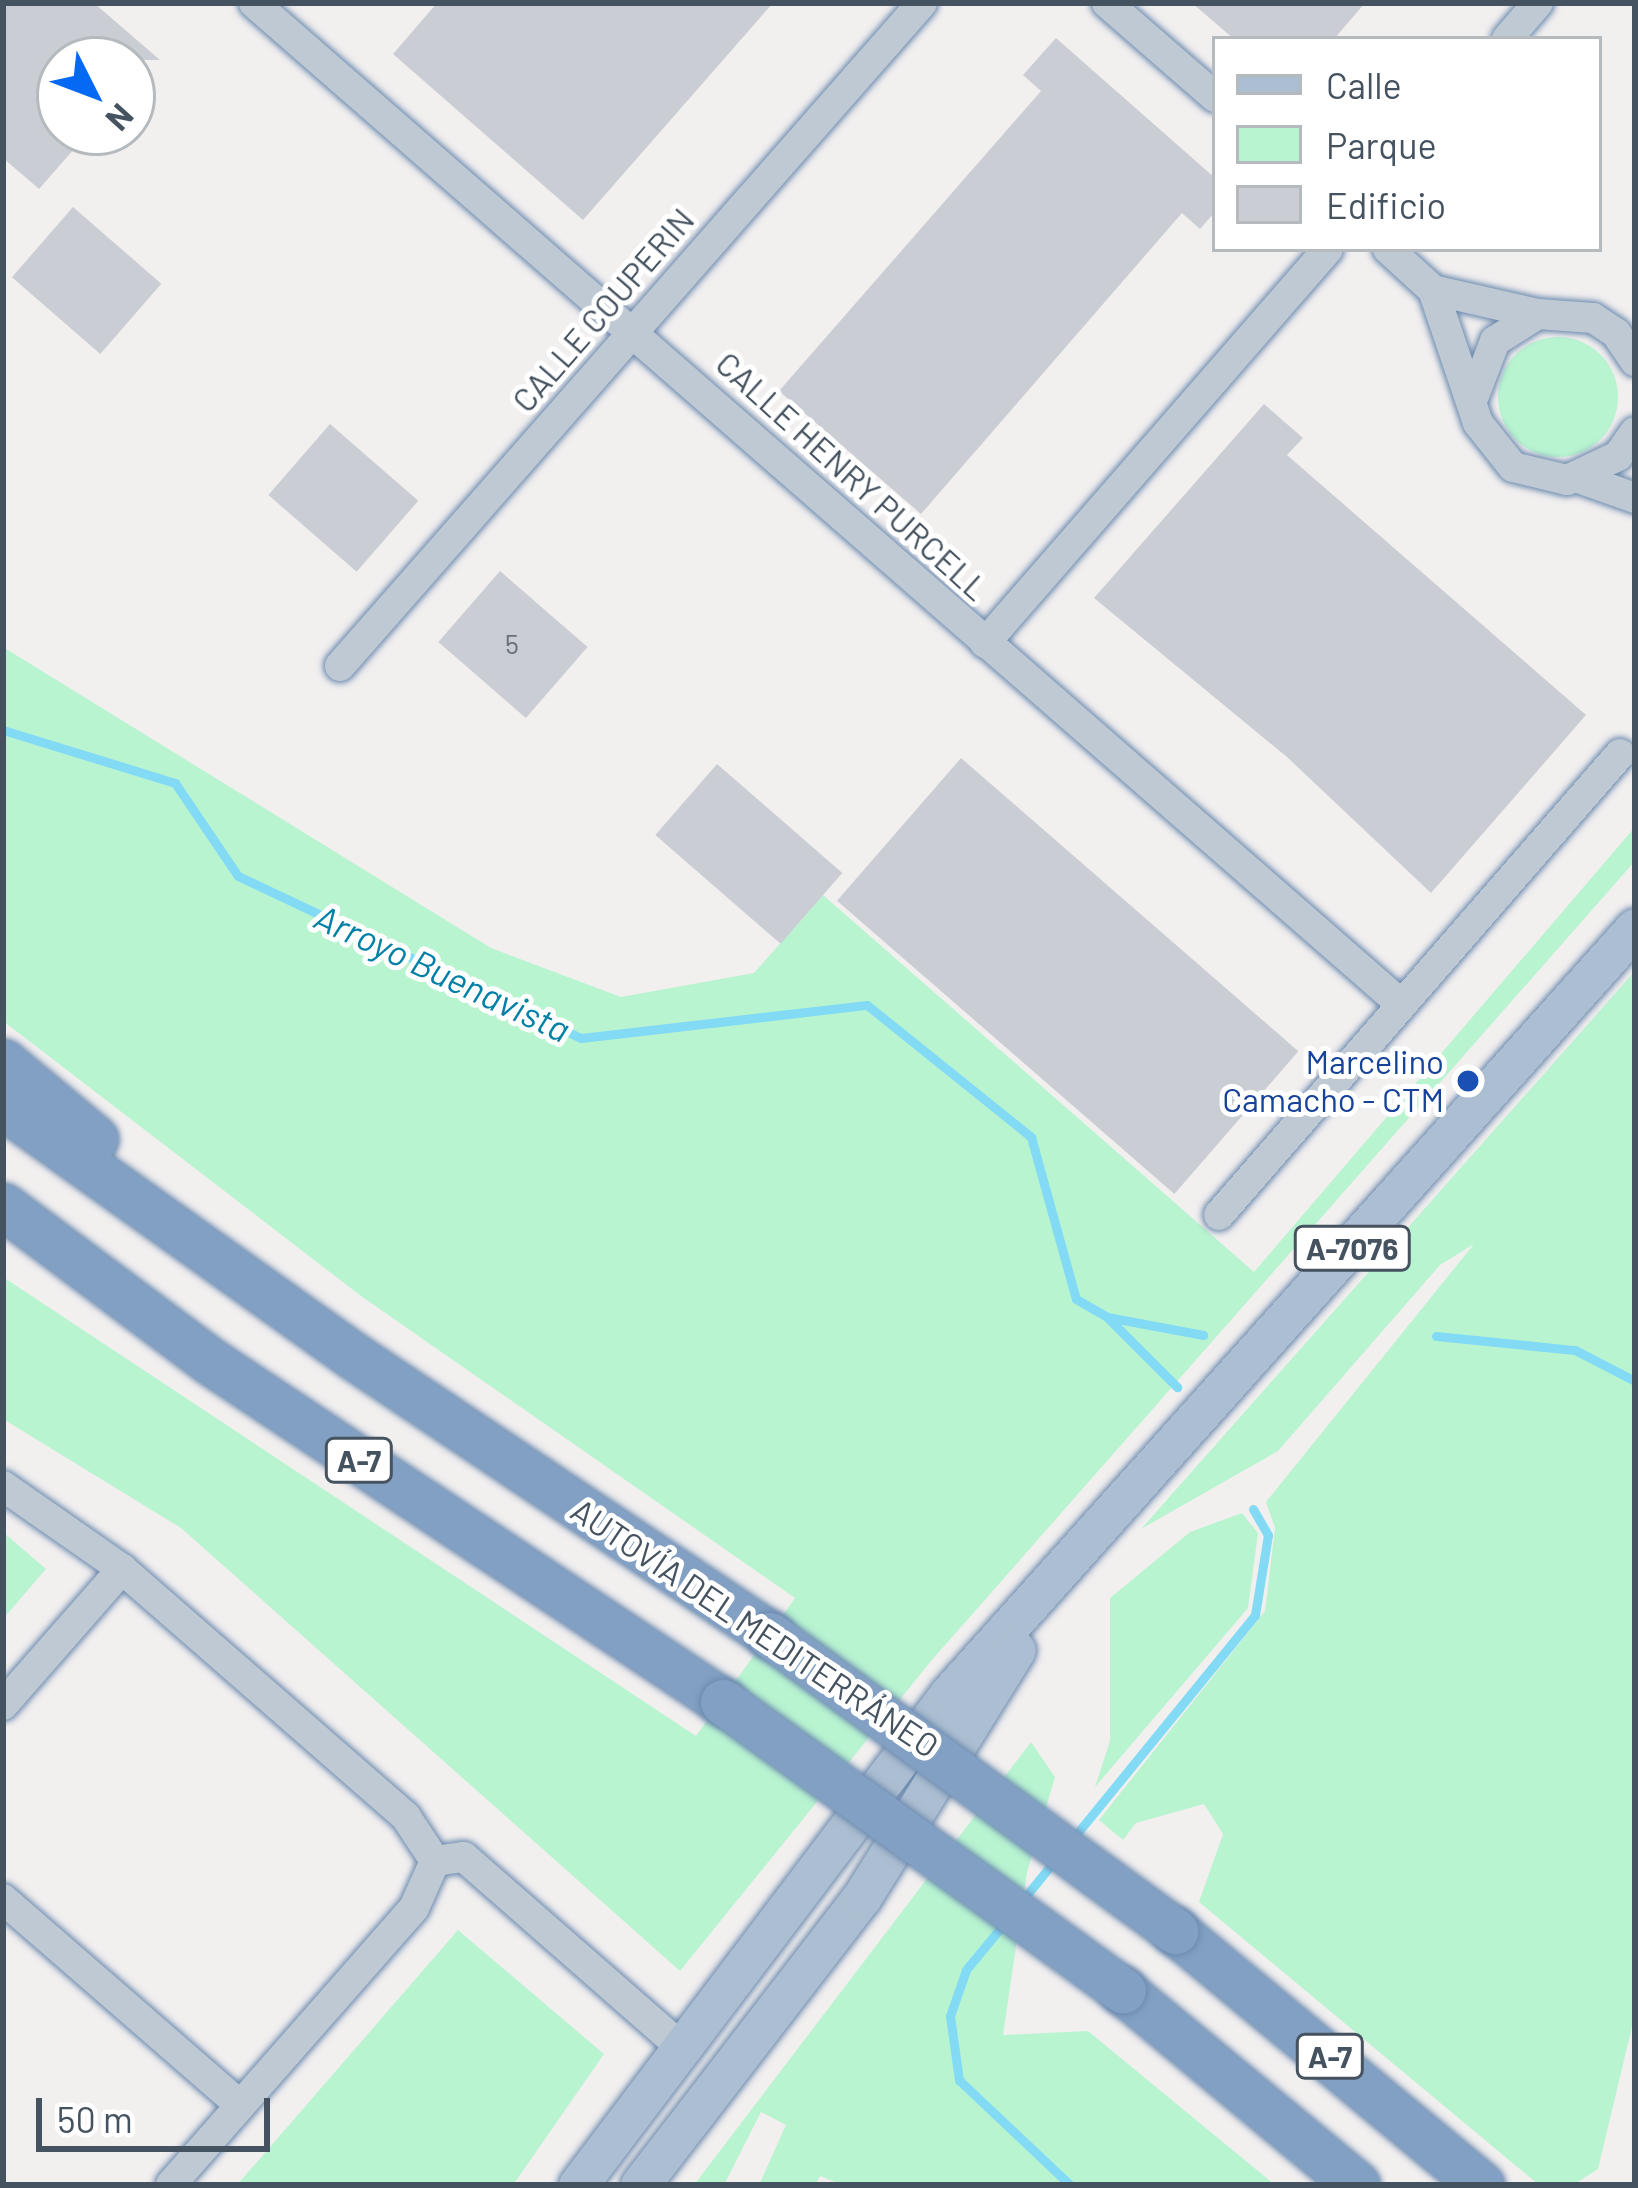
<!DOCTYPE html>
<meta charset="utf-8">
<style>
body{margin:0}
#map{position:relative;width:1638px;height:2188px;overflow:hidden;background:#f2efef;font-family:Barlow,sans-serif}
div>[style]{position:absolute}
.green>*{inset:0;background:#b9f4d1}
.round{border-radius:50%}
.stream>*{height:9px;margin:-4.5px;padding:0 4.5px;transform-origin:4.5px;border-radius:4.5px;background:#82daf5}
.building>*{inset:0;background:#caced4;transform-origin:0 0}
.roads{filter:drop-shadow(0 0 3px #6d8baf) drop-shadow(0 0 3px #6d8baf)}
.minor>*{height:30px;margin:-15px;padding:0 15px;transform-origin:15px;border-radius:15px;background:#bec9d3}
.major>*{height:39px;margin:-19.5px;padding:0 19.5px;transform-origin:19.5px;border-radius:19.5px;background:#acbed1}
.highway>*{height:45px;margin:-22.5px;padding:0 22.5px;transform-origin:22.5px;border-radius:22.5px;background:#82a0c3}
.bridges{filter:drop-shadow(0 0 3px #6d8baf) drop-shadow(0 0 3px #6d8baf)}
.highway-bridge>*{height:45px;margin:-22.5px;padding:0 22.5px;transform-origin:22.5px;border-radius:22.5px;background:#82a0c3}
.dots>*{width:33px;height:33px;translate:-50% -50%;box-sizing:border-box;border:6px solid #fff;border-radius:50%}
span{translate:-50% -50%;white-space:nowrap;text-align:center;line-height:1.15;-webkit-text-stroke:10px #fff;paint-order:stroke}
.number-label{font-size:27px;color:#66717c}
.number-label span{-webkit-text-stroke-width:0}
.shield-label span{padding:3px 9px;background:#fff;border:3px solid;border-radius:9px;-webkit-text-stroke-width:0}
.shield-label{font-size:30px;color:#45525f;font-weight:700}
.street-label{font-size:33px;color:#45525f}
.transit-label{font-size:33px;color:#164399}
.right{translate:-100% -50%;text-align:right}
.water-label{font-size:36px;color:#0280a6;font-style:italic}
.frame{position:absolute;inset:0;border:6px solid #45525f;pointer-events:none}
.legend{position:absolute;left:1212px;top:36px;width:390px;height:216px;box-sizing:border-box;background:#fff;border:3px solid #b5babf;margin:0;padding:15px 21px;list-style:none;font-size:36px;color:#45525f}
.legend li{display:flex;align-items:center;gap:24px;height:60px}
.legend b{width:60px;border:3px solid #b5babf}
.north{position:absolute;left:36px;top:36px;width:120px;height:120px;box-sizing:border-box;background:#fff;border:3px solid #b5babf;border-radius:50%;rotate:132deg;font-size:33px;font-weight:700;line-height:48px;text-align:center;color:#45525f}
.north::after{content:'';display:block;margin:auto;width:42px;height:54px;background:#0669f4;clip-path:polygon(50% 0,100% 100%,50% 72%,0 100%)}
.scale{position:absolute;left:36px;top:2098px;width:234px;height:54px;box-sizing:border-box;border:6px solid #45525f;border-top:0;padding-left:15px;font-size:36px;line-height:42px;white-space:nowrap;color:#45525f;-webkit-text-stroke:9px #fff;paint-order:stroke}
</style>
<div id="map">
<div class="green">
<div class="round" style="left:1498px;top:337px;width:120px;height:120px"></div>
<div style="clip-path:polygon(3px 647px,491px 948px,621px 997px,754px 973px,823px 895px,1254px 1272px,1635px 827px,1635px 861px,931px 1661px,680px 1971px,181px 1528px,3px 1419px,3px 1277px,696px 1736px,795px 1598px,361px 1296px,3px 1021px)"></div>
<div style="clip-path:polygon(1635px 971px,1635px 2014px,1598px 2169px,1573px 2185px,1539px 2185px,1199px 1902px,1223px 1834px,1204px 1804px,1136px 1823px,1123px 1840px,1099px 1820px,1265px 1611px,1275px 1528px,1266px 1502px,1474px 1244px,1440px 1265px,1278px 1451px,1141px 1529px)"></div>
<div style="clip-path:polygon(1242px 1513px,1258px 1533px,1248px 1608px,1095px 1787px,1110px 1741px,1110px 1598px,1190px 1532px)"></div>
<div style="clip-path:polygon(3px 1532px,46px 1569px,3px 1619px)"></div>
<div style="clip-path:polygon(1031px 1742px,1055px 1777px,1027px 1872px,1003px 2035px,1088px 2031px,1275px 2185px,842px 2185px,820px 2176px,815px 2185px,759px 2185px,786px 2125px,761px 2112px,724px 2185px,694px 2185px)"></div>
<div style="clip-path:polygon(458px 1930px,604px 2054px,513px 2185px,237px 2185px)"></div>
</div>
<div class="stream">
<div style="left:3px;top:730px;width:180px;rotate:17.1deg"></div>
<div style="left:175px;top:783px;width:112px;rotate:55.9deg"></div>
<div style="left:238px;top:876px;width:379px;rotate:25.3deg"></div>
<div style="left:581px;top:1038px;width:288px;rotate:-6.6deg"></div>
<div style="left:867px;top:1005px;width:211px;rotate:38.8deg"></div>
<div style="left:1031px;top:1137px;width:168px;rotate:74.5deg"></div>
<div style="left:1076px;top:1299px;width:36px;rotate:30deg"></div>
<div style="left:1107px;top:1317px;width:98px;rotate:10.6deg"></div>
<div style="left:1108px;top:1318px;width:98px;rotate:45deg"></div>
<div style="left:1436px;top:1336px;width:140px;rotate:5.8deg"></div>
<div style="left:1575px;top:1350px;width:68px;rotate:27.3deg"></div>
<div style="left:1070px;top:1842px;width:293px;rotate:-50.8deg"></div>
<div style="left:1255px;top:1615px;width:81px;rotate:-80.8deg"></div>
<div style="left:1268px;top:1535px;width:30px;rotate:-120deg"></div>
<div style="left:1021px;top:1902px;width:55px;rotate:-50.9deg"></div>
<div style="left:1007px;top:1920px;width:65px;rotate:129.4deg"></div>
<div style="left:966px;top:1970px;width:49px;rotate:109.2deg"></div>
<div style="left:950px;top:2016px;width:65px;rotate:82deg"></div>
<div style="left:959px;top:2080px;width:153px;rotate:43.4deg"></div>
</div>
<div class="building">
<div style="clip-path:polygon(3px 3px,94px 3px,160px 60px,60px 60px,60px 132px,89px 132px,39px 189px,3px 158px)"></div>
<div style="clip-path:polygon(437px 3px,773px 3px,583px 220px,393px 54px)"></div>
<div style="clip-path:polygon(1192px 3px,1365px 3px,1334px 39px,1234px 39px)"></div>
<div style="clip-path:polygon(1056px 38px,1215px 178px,1215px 212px,1200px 229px,1182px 213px,921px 514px,779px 391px,1041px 91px,1023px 75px)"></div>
<div style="left:73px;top:207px;width:117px;height:93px;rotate:41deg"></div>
<div style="clip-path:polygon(1264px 404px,1303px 438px,1287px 455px,1586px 715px,1431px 893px,1287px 757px,1094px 598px)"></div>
<div style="left:330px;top:424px;width:117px;height:94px;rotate:41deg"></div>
<div style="left:500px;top:571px;width:116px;height:94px;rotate:41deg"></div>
<div style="left:961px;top:758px;width:447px;height:189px;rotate:41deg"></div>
<div style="left:717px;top:764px;width:166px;height:94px;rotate:41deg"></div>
</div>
<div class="roads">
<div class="minor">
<div style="left:254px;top:3px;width:1522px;rotate:41.11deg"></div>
<div style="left:1107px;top:3px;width:143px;rotate:41deg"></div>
<div style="left:1507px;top:39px;width:48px;rotate:-49.3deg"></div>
<div style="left:1388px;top:249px;width:61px;rotate:42.3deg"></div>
<div style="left:1433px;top:290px;width:108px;rotate:12.9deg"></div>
<div style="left:1433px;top:290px;width:140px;rotate:71.3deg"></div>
<div style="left:1478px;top:423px;width:56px;rotate:51.5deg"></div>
<div style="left:1513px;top:467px;width:56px;rotate:13.5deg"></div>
<div style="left:1567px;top:480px;width:56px;rotate:-25.2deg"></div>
<div style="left:1618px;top:456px;width:29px;rotate:-55deg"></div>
<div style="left:1474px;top:396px;width:59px;rotate:-69.1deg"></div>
<div style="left:1495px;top:341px;width:51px;rotate:-32.1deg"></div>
<div style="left:1538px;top:314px;width:55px;rotate:4.2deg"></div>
<div style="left:1593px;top:318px;width:27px;rotate:33deg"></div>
<div style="left:1616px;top:333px;width:34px;rotate:56deg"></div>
<div style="left:1576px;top:477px;width:63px;rotate:19.6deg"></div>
<div style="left:985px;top:643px;width:522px;rotate:-48.96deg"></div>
<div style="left:340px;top:666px;width:882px;rotate:-48.72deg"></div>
<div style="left:1219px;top:1215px;width:611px;rotate:-48.98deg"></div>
<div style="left:3px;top:1486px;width:145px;rotate:34.9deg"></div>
<div style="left:122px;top:1569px;width:377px;rotate:41.1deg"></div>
<div style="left:406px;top:1817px;width:53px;rotate:56.6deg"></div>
<div style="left:435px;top:1861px;width:51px;rotate:114.1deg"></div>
<div style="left:414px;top:1908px;width:368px;rotate:131.3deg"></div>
<div style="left:3px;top:1705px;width:181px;rotate:-48.8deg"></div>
<div style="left:435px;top:1861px;width:29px;rotate:-8deg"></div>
<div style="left:464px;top:1857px;width:286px;rotate:41.2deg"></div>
<div style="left:3px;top:1899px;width:314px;rotate:41deg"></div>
</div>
<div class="major">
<div style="left:578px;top:2185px;width:617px;rotate:-52.91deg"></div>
<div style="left:950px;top:1693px;width:1027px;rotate:-48.16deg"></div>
<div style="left:640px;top:2185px;width:364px;rotate:-52.4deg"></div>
<div style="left:862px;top:1897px;width:291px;rotate:-58.1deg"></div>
</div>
<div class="highway">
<div style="left:3px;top:1062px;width:120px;rotate:39.9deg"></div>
<div style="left:3px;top:1106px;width:432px;rotate:35.5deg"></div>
<div style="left:355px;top:1357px;width:500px;rotate:33.8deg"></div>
<div style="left:3px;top:1206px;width:259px;rotate:36.8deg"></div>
<div style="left:210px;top:1361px;width:616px;rotate:33.61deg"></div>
<div style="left:1175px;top:1931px;width:398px;rotate:39.7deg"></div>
<div style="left:1123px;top:1991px;width:304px;rotate:39.7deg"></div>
</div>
</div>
<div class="bridges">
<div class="highway-bridge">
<div style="left:770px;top:1635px;width:502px;rotate:36.16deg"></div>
<div style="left:723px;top:1702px;width:493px;rotate:35.8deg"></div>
</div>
</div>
<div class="dots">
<div style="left:1468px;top:1081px;background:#1a4fb4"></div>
</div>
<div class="number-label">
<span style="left:512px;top:644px">5</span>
</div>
<div class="shield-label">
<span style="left:1352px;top:1248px">A-7076</span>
<span style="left:359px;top:1460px">A-7</span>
<span style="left:1330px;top:2056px">A-7</span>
</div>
<div class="street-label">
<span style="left:603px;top:310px;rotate:-49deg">CALLE COUPERIN</span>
<span style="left:852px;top:476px;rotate:42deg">CALLE HENRY PURCELL</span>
<span style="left:755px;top:1628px;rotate:34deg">AUTOVÍA DEL MEDITERRÁNEO</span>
</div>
<div class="transit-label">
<span class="right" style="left:1444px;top:1081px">Marcelino<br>Camacho - CTM</span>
</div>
<div class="water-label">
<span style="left:443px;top:972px;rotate:25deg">Arroyo Buenavista</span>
</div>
<div class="frame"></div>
<ul class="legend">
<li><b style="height:15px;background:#acbed1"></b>Calle</li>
<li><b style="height:33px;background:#b9f4d1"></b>Parque</li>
<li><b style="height:33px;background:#caced4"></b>Edificio</li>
</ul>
<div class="north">N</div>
<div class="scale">50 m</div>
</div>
